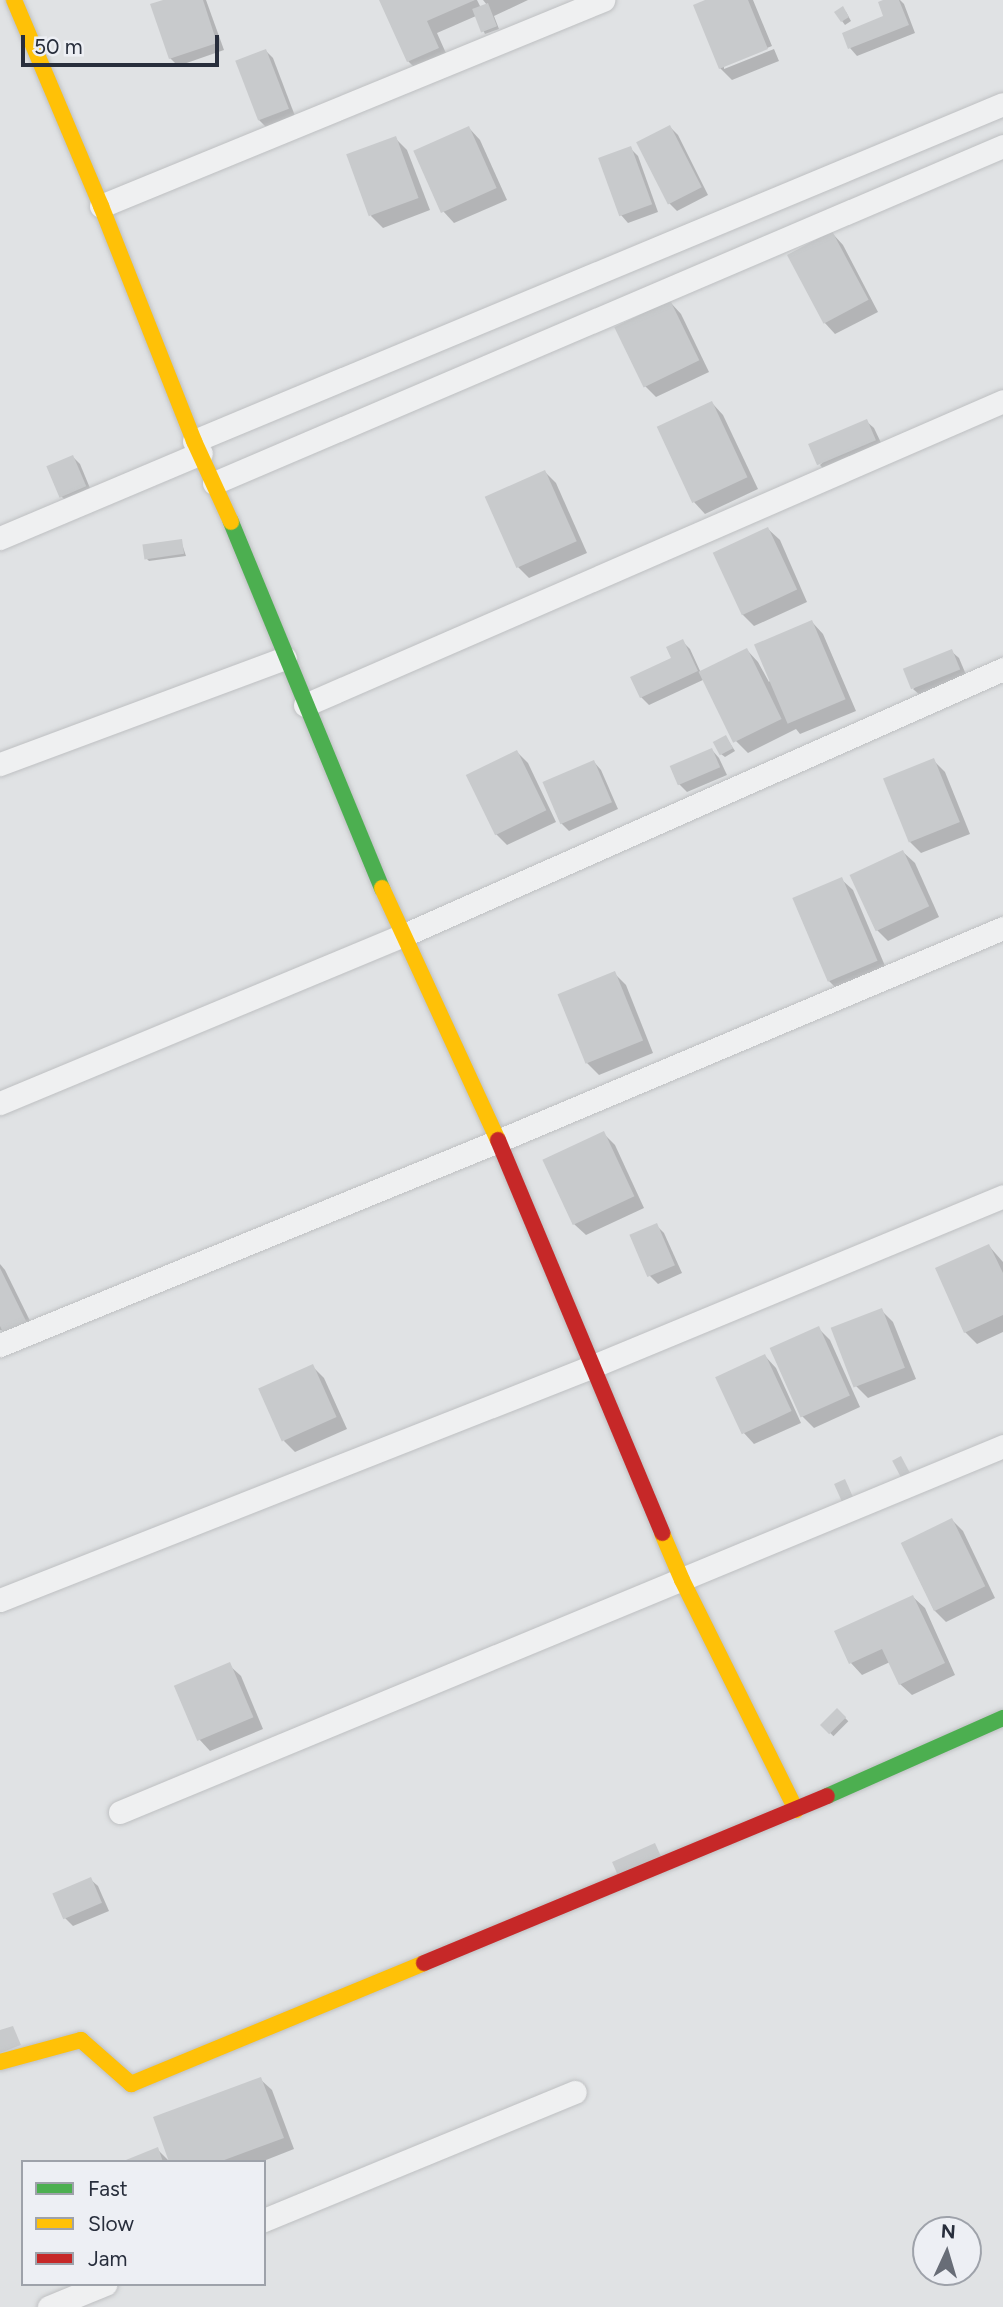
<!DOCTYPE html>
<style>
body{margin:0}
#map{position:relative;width:1003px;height:2307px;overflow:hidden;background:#e0e2e4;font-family:Figtree,sans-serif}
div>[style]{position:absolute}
.shadow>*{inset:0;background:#0003;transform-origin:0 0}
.building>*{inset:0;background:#c8cacc;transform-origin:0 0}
.roads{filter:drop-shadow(0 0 2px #bec0c2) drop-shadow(0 0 2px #bec0c2)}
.street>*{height:23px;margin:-11.5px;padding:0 11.5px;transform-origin:11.5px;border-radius:11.5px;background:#eff0f1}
.fast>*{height:16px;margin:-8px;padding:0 8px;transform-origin:8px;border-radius:8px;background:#4caf50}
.slow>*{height:16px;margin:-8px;padding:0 8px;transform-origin:8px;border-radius:8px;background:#ffc107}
.jam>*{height:16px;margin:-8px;padding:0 8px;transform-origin:8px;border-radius:8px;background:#c62828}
span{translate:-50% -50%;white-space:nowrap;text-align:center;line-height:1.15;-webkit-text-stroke:5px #edeff4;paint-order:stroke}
.legend{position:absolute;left:21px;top:2160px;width:245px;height:126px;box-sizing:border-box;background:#edeff4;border:2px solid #9ea2aa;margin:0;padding:9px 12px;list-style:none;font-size:21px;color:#282e3c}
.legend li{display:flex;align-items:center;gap:14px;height:35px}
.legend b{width:35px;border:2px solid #9ea2aa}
.north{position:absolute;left:912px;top:2216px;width:70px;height:70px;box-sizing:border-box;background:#edeff4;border:2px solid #9ea2aa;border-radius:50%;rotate:4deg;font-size:19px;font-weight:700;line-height:28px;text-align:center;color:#282e3c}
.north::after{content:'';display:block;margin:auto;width:24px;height:32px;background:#686d77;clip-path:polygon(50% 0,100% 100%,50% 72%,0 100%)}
.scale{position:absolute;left:21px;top:35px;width:198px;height:32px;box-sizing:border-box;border:4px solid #282e3c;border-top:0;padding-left:9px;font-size:21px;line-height:24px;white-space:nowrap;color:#282e3c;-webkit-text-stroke:5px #edeff4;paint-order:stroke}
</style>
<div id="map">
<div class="shadow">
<div style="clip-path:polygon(168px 0,206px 0,224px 50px,178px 66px,170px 58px)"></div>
<div style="clip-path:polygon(477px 0,481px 8px,487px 5px,483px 0,528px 0,494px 16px,499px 29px,485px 34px,476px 16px,437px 33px,449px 60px,420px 73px,408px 61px,382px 1px)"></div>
<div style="clip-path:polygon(710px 0,753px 0,772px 46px,724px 65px,724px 69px,774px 49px,779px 61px,732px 80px,720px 68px)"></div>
<div style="clip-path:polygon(888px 0,900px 0,904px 4px,915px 33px,857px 56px,850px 48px,886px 17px)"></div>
<div style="clip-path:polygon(846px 12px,851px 21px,845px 25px,842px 21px)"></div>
<div style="clip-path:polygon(266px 51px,273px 58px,295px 116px,266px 127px,259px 120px)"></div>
<div style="clip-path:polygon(670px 127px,678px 135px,708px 195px,677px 211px,669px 203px)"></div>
<div style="clip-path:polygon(469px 128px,480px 140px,507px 200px,454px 223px,443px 211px)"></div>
<div style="clip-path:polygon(395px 138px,407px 150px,430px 210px,383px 228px,371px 216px)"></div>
<div style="clip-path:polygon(630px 148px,638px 156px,658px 212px,628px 223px,621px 215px)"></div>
<div style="clip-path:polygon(832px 233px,843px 245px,878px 312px,835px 334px,824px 322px)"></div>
<div style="clip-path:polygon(670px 302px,681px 314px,709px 372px,656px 397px,644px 385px)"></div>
<div style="clip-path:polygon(712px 403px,723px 415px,758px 489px,705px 514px,694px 502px,659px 428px)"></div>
<div style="clip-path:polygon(866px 421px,874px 428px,883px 447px,827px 473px,820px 465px)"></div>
<div style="clip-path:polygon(73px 457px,80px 464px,92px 493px,68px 503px,60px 495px)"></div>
<div style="clip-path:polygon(545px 472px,556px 483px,587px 553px,529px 578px,517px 566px,487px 497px)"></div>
<div style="clip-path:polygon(768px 529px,780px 540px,807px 602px,754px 626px,742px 614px)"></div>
<div style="clip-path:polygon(181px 541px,186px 556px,149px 561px,146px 558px)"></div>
<div style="clip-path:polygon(812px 622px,823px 634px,856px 711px,800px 734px,796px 729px,748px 753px,736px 741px,705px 679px,649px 705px,641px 697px,673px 658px,683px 642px,690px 649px,701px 673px,747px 650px,758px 662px,769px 682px)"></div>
<div style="clip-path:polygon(951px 651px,959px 658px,967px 677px,921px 696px,913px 689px)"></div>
<div style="clip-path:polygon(726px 737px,735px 751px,725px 757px,721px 754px)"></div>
<div style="clip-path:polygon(712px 750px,719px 758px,727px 775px,687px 792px,679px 784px)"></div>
<div style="clip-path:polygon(517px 752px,528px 763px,556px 822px,507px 845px,495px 833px)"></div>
<div style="clip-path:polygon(933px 760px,945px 772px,970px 834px,921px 853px,910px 842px)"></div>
<div style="clip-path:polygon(594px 762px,601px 770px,618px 809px,569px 831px,561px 823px)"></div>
<div style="clip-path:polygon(903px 852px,915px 863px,939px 917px,888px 941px,876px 929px)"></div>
<div style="clip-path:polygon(841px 879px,853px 890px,888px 973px,841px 993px,829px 981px)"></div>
<div style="clip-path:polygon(614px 973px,626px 985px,653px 1053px,599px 1075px,587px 1063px)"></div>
<div style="clip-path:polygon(603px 1133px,615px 1145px,644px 1208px,586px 1235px,574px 1224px)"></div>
<div style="clip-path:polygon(656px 1225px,664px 1233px,682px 1273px,658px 1284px,650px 1276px)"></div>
<div style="clip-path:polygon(989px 1246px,1003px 1262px,1003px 1332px,977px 1344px,965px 1332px)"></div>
<div style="clip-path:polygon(0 1264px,5px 1270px,38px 1337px,0 1330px)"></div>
<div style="clip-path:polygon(881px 1310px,893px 1322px,916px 1379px,868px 1398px,856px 1386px)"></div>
<div style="clip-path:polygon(818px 1328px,830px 1340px,860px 1407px,814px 1428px,802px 1416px,772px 1349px)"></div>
<div style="clip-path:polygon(765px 1356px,776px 1368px,801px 1423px,754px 1444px,743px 1432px,718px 1377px)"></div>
<div style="clip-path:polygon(312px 1366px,324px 1378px,347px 1429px,295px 1452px,284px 1441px)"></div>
<div style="clip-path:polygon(952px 1520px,963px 1531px,995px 1598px,946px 1622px,934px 1610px,902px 1543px)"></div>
<div style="clip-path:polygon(913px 1597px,925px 1608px,955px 1675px,912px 1695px,900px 1684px,890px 1662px,862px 1675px,851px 1663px,836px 1632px)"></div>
<div style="clip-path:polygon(229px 1665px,241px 1676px,263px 1729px,210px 1751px,199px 1739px)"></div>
<div style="left:837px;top:1710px;width:16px;height:21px;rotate:45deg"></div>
<div style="clip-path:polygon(90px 1879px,98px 1886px,109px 1911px,73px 1926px,65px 1918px)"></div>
<div style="clip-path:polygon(260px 2079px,272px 2090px,294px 2149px,261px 2162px,171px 2162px)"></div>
<div style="clip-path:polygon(157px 2149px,170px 2162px,126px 2162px)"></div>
</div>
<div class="building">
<div style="clip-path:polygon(163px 0,203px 0,217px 43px,169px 59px,150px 4px)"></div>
<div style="clip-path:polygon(379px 0,475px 0,427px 21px,439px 48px,407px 62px)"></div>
<div style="clip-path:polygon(705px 0,748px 0,768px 49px,719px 69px,693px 5px)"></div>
<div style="clip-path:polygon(883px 0,899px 0,909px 25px,848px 49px,842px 33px,883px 16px,878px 2px)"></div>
<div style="left:488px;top:3px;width:25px;height:17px;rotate:69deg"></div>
<div style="clip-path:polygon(843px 6px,849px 17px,841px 22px,834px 12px)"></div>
<div style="left:266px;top:49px;width:64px;height:33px;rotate:69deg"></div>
<div style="left:670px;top:125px;width:70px;height:38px;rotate:63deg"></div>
<div style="left:469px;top:126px;width:68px;height:61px;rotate:66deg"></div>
<div style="left:396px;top:136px;width:66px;height:53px;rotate:70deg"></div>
<div style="left:631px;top:146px;width:62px;height:35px;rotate:70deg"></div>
<div style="left:832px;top:231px;width:78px;height:51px;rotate:62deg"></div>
<div style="left:670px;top:300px;width:67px;height:62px;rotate:64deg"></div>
<div style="left:712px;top:401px;width:84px;height:61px;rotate:65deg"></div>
<div style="left:867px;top:419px;width:23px;height:64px;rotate:67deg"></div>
<div style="left:73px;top:455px;width:34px;height:29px;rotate:67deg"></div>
<div style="left:545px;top:470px;width:78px;height:66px;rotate:66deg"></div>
<div style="left:768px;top:527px;width:69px;height:61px;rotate:65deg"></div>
<div style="left:182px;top:539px;width:15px;height:40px;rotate:82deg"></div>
<div style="left:812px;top:620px;width:86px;height:63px;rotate:67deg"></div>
<div style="clip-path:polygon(683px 639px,698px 671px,640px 698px,630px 677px,671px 658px,666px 647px)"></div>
<div style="left:747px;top:648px;width:79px;height:54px;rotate:64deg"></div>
<div style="left:952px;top:649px;width:22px;height:53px;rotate:68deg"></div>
<div style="left:726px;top:735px;width:15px;height:15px;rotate:62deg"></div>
<div style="left:712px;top:748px;width:21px;height:46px;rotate:67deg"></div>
<div style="left:517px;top:750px;width:67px;height:57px;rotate:64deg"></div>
<div style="left:934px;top:758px;width:69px;height:55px;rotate:68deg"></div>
<div style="left:594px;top:760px;width:46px;height:56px;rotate:67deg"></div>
<div style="left:903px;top:850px;width:62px;height:59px;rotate:65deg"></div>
<div style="left:842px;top:877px;width:91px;height:54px;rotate:67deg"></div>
<div style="left:615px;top:971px;width:75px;height:62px;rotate:68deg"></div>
<div style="left:604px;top:1131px;width:72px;height:68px;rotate:65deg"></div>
<div style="left:657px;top:1223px;width:46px;height:30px;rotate:67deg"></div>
<div style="clip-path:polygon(989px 1244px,1003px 1273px,1003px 1315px,964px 1333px,935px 1268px)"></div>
<div style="clip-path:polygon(0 1268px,28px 1325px,5px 1336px,0 1326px)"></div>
<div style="left:882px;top:1308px;width:64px;height:55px;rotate:69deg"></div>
<div style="left:819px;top:1326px;width:76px;height:54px;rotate:66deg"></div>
<div style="left:765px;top:1354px;width:63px;height:55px;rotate:65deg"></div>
<div style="left:313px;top:1364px;width:58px;height:60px;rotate:66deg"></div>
<div style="left:901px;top:1456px;width:24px;height:10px;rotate:62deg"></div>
<div style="left:845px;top:1479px;width:24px;height:12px;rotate:66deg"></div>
<div style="left:952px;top:1518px;width:76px;height:57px;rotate:64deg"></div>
<div style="clip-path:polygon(913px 1595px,945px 1663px,899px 1685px,882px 1649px,849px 1664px,834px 1631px)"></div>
<div style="left:230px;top:1662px;width:60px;height:61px;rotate:67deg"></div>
<div style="left:837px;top:1708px;width:13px;height:24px;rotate:45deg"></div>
<div style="left:655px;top:1843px;width:17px;height:47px;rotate:66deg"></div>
<div style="left:91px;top:1877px;width:28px;height:42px;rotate:67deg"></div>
<div style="clip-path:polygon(13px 2026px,21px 2045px,0 2053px,0 2030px)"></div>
<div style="clip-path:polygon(261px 2077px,284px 2138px,219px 2162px,169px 2162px,153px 2117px)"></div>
<div style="clip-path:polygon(158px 2147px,163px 2162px,121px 2162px)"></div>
</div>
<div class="roads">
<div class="street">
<div style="left:101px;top:206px;width:543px;rotate:-22.31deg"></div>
<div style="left:194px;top:441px;width:876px;rotate:-22.61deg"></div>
<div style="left:214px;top:483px;width:858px;rotate:-23.13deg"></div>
<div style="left:0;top:538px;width:218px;rotate:-22.9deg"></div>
<div style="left:305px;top:705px;width:761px;rotate:-23.53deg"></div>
<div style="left:0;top:764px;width:304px;rotate:-20.4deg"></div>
<div style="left:0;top:1103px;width:435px;rotate:-22.6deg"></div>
<div style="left:402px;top:936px;width:658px;rotate:-23.95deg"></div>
<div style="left:0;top:1345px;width:538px;rotate:-22.28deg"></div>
<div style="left:498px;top:1141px;width:548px;rotate:-22.87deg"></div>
<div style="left:0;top:1600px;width:635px;rotate:-21.52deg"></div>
<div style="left:591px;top:1367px;width:446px;rotate:-22.5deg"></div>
<div style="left:120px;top:1812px;width:956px;rotate:-22.51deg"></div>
<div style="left:264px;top:2220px;width:336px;rotate:-22.4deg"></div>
<div style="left:49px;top:2307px;width:61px;rotate:-22.3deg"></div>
</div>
<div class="fast">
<div style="left:231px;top:522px;width:396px;rotate:67.6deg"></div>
<div style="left:827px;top:1796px;width:193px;rotate:-23.9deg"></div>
</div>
<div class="slow">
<div style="left:14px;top:0;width:224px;rotate:67.1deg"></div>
<div style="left:101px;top:206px;width:253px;rotate:68.4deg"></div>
<div style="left:194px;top:441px;width:89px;rotate:65.4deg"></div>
<div style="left:382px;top:888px;width:277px;rotate:65.3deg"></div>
<div style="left:662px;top:1533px;width:51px;rotate:66.9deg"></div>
<div style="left:682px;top:1580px;width:257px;rotate:63.6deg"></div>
<div style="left:0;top:2062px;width:84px;rotate:-15.2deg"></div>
<div style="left:81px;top:2040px;width:67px;rotate:41.3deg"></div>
<div style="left:131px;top:2084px;width:317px;rotate:-22.4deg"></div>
</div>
<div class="jam">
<div style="left:498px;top:1140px;width:426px;rotate:67.3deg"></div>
<div style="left:424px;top:1963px;width:436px;rotate:-22.5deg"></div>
</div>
</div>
<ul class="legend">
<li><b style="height:9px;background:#4caf50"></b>Fast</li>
<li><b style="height:9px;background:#ffc107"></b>Slow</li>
<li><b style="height:9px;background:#c62828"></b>Jam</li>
</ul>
<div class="north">N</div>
<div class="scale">50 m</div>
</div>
